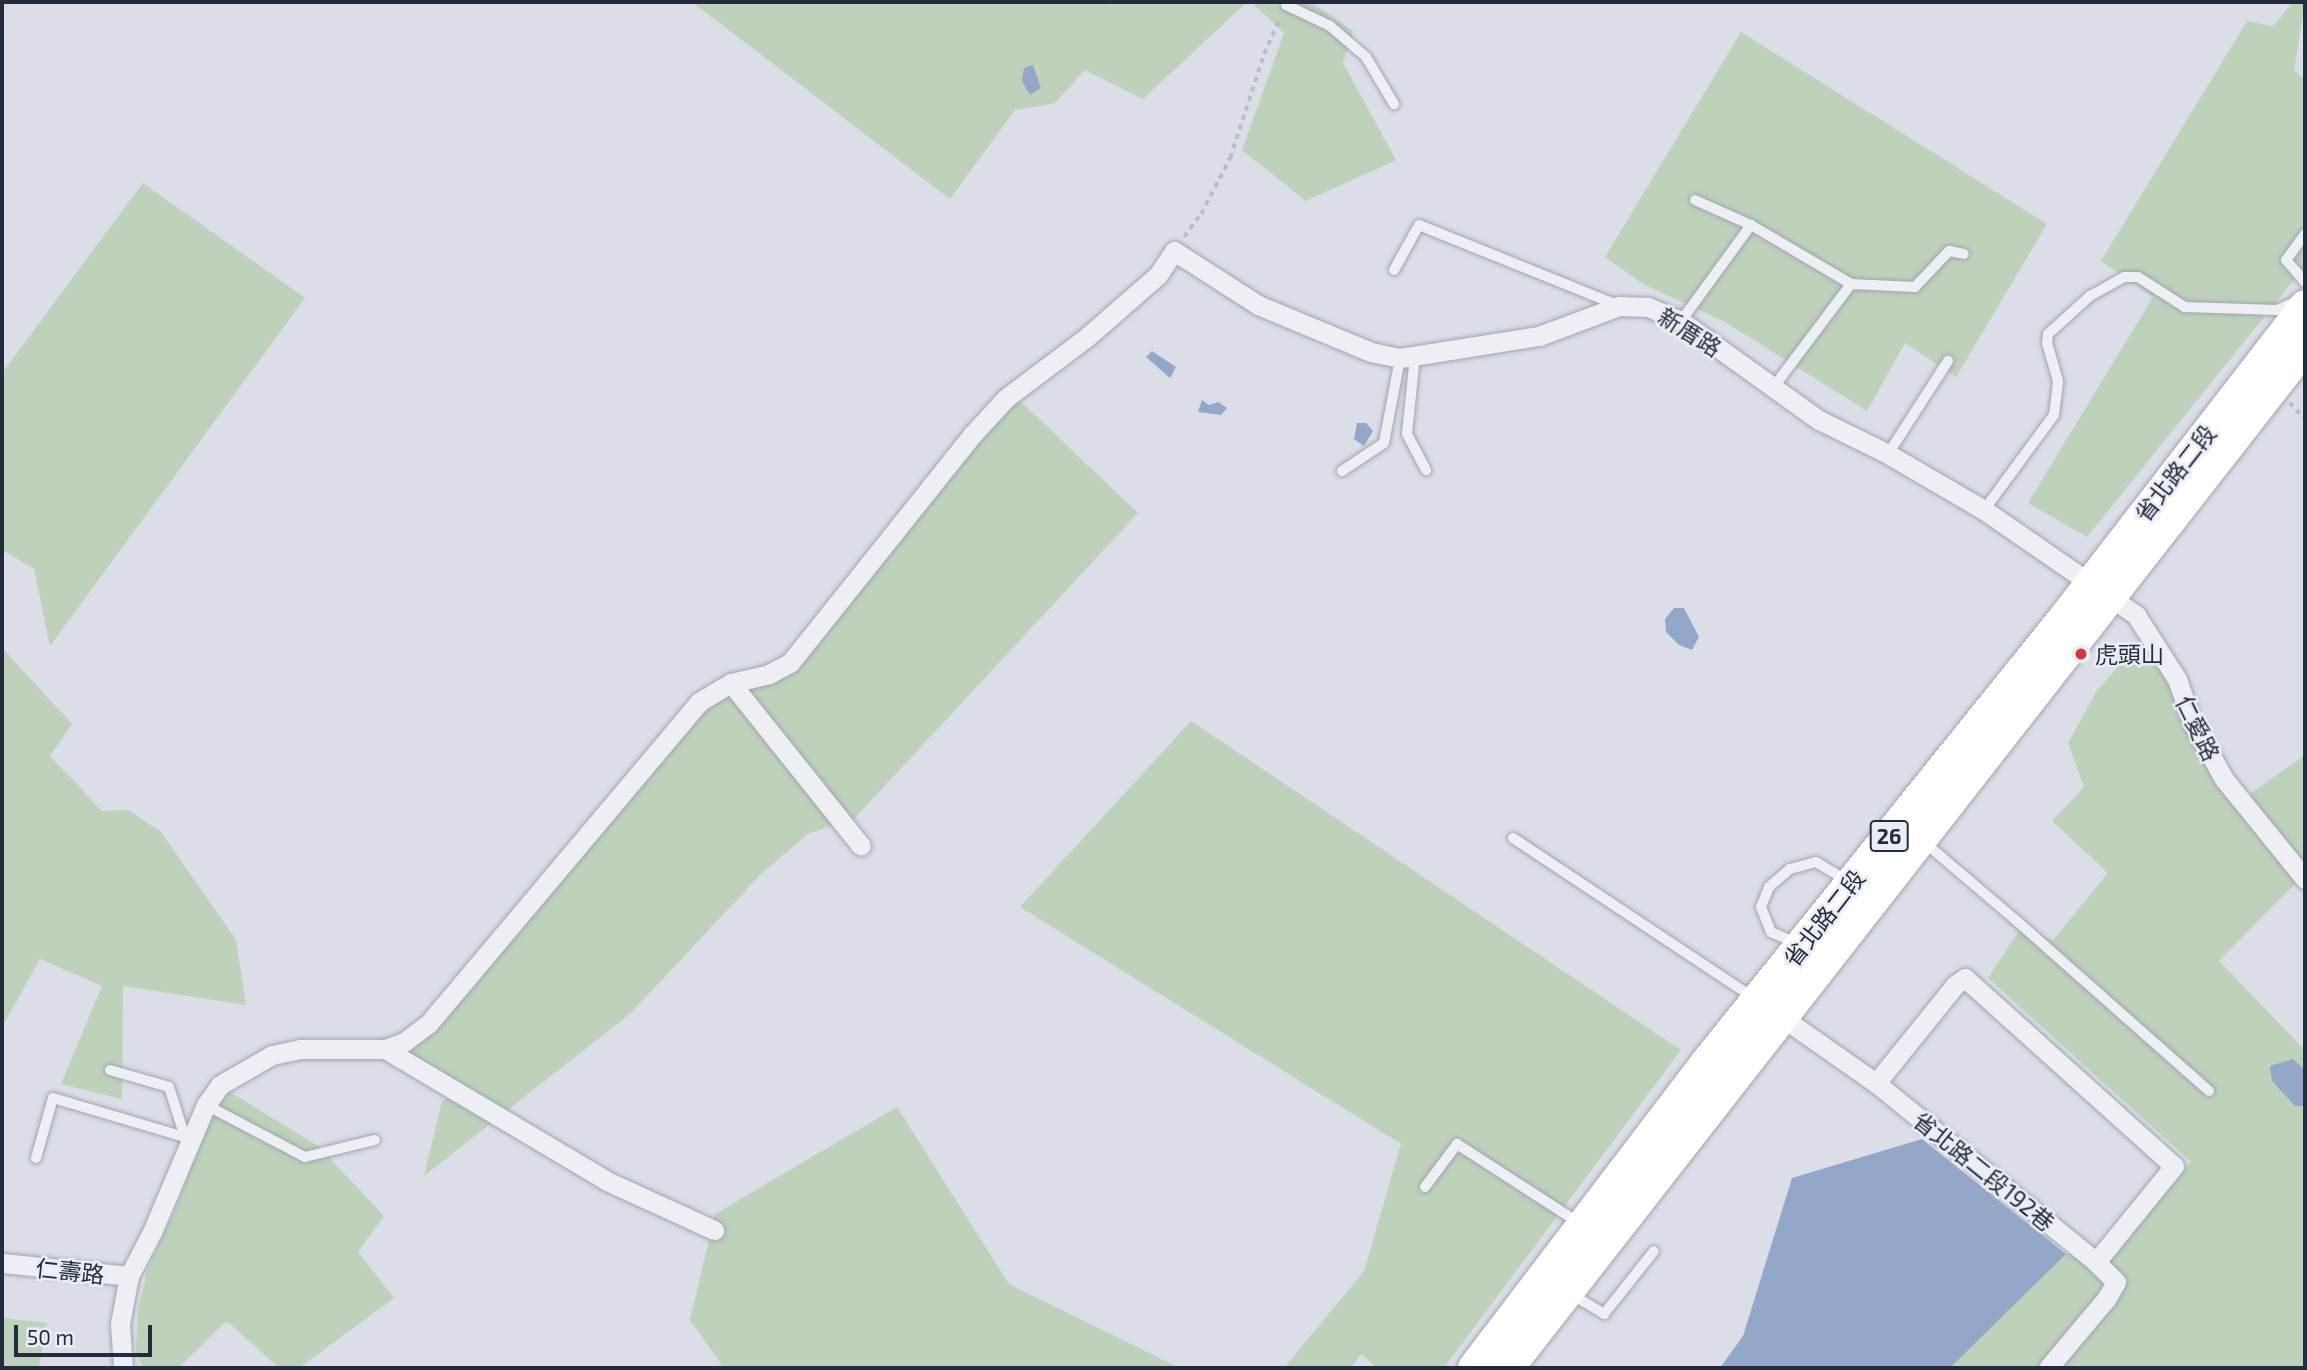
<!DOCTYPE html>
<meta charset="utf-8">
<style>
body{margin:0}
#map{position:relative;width:2307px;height:1370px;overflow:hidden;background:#dbdee6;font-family:"Exo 2","Noto Sans TC",sans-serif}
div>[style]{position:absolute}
.green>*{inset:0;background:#bfd1bb}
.water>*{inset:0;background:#93a8c9}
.path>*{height:3.5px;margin-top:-1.75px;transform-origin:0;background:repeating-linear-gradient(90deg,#b9bcc5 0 5px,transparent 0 10px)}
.roads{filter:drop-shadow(0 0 2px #a0a5b0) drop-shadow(0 0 2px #a0a5b0)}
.lane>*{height:10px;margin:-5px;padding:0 5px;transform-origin:5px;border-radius:5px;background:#edeff5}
.street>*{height:19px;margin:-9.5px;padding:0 9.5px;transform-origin:9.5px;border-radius:9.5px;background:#edeff5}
.primary>*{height:32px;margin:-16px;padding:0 16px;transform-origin:16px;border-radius:16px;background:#fff}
.dots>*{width:19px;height:19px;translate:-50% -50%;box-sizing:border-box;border:4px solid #eaedf4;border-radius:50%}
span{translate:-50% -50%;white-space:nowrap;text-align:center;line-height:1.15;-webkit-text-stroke:5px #eaedf4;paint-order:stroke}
.shield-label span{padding:2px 5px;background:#eaedf4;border:2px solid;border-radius:5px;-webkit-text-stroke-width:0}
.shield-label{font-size:21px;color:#242b3d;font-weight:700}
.street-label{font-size:23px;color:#242b3d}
.poi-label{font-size:23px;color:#242b3d}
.left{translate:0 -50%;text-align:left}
.frame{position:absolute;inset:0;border:4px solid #242b3d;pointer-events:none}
.scale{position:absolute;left:14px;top:1325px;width:138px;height:32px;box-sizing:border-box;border:4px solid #242b3d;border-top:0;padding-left:9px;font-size:21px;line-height:24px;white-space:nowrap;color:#242b3d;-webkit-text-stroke:5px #eaedf4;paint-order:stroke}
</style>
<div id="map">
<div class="green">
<div style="clip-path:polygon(692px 2px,1102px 2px,1111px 5px,1116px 2px,1247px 2px,1143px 99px,1085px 70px,1055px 103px,1015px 110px,950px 199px)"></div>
<div style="clip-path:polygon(1251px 2px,1311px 2px,1353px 31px,1343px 63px,1396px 160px,1306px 201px,1242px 150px,1284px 33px)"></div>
<div style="clip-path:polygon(2293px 2px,2305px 2px,2294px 70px,2305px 80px,2305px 266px,2087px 537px,2028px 503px,2153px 297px,2101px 261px,2247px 21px,2273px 26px)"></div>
<div style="clip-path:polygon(1741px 32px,2047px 224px,1956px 377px,1905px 343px,1867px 411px,1725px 322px,1643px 284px,1605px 257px)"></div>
<div style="clip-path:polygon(143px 183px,305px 298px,50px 646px,34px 569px,2px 550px,2px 373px)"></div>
<div style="clip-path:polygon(1015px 396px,1138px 513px,855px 818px,808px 834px,761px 874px,631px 1013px,424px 1176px,442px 1101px,464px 1090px,384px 1038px,412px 1036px,712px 695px,780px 669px)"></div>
<div style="clip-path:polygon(2px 648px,72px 724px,50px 756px,102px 811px,128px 810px,161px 832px,236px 940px,246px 1005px,123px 986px,122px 1099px,61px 1084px,102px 986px,40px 959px,2px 1027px)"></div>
<div style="clip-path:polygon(2133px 649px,2159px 668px,2237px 803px,2305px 755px,2305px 874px,2219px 961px,2305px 1050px,2305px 1368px,1950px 1368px,2066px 1254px,2105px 1260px,2191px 1162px,1988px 978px,2021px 928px,2053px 940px,2108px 873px,2052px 821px,2084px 787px,2068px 743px,2096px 692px)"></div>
<div style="clip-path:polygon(1191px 721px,1681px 1050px,1444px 1368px,1377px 1368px,1361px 1354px,1351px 1368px,1284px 1368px,1364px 1271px,1401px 1144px,1020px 907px)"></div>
<div style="clip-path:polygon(225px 1089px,318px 1146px,384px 1216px,358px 1252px,394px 1298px,299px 1368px,279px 1368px,227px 1321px,178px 1368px,143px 1368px,136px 1353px,138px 1311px,147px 1271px,177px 1206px,200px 1141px)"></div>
<div style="clip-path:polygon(897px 1107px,1009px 1284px,1179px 1368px,718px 1368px,721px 1364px,690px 1320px,715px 1214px)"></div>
<div style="clip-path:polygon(2px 1318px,47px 1323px,39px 1368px,2px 1368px)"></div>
</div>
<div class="water">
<div style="clip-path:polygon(1033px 65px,1041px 88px,1030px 95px,1022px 81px,1024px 68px)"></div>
<div style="clip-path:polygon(1152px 351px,1176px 367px,1170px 378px,1146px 357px)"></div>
<div style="clip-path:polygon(1202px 400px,1209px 405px,1218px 402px,1227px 408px,1221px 415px,1198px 412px)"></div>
<div style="clip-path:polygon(1357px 423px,1366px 423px,1373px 431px,1364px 446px,1354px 439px)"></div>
<div style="clip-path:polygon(1674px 608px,1684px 608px,1699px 637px,1692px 650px,1679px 645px,1666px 632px,1665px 619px)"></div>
<div style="clip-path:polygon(2293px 1059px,2305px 1070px,2305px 1106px,2295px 1106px,2272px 1081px,2270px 1066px)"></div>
<div style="clip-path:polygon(1922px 1139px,2066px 1254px,1950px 1368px,1720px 1368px,1743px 1336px,1792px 1178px)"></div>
</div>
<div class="path">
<div style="left:1184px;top:237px;width:29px;rotate:-54deg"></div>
<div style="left:1201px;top:214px;width:63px;rotate:-62.6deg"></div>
<div style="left:1230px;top:158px;width:109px;rotate:-71.9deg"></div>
<div style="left:1264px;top:54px;width:39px;rotate:-66deg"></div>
<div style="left:2290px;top:403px;width:22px;rotate:47deg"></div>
</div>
<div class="roads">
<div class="lane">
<div style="left:1286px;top:5px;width:49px;rotate:25.5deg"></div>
<div style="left:1330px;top:26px;width:48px;rotate:40.7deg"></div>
<div style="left:1366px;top:57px;width:55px;rotate:59.2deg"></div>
<div style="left:1695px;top:200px;width:61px;rotate:24.1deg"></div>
<div style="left:2305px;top:234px;width:32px;rotate:126deg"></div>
<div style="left:2286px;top:260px;width:29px;rotate:49deg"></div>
<div style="left:1394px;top:270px;width:51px;rotate:-60.9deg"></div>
<div style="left:1419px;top:225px;width:214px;rotate:22deg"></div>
<div style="left:1851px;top:284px;width:64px;rotate:2.7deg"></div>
<div style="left:1915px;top:287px;width:50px;rotate:-46.6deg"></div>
<div style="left:1949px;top:251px;width:15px;rotate:11deg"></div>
<div style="left:1681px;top:321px;width:119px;rotate:-53.9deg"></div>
<div style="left:1751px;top:225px;width:116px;rotate:30.5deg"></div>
<div style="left:1851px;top:284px;width:130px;rotate:126.9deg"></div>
<div style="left:1415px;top:356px;width:78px;rotate:95.9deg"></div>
<div style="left:1407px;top:434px;width:41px;rotate:62.2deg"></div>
<div style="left:1888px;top:454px;width:111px;rotate:-57.2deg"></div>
<div style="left:1342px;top:471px;width:50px;rotate:-33.7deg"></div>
<div style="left:1384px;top:443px;width:86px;rotate:-79.3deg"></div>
<div style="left:1984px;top:510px;width:118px;rotate:-53.6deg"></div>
<div style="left:2054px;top:415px;width:34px;rotate:-83deg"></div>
<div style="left:2058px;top:381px;width:40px;rotate:-106deg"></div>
<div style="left:2047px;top:343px;width:9px;rotate:-84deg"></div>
<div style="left:2048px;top:334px;width:57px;rotate:-42.1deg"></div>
<div style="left:2090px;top:296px;width:39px;rotate:-29deg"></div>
<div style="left:2124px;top:277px;width:14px"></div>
<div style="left:2138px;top:277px;width:56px;rotate:32.6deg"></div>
<div style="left:2185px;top:307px;width:92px;rotate:1.9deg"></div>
<div style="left:2277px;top:310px;width:20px;rotate:-24deg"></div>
<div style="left:1513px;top:838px;width:289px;rotate:33.6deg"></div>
<div style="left:1924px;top:842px;width:123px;rotate:40.4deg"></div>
<div style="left:2018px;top:922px;width:255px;rotate:41.5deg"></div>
<div style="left:1799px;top:944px;width:30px;rotate:-157deg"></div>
<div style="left:1771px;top:932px;width:27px;rotate:-112deg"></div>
<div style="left:1761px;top:907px;width:22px;rotate:-68deg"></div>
<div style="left:1769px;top:887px;width:28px;rotate:-41deg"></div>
<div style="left:1790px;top:869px;width:27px;rotate:-15deg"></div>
<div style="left:1816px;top:862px;width:37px;rotate:31deg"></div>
<div style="left:110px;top:1070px;width:61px;rotate:16.1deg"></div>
<div style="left:169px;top:1087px;width:52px;rotate:72.3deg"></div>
<div style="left:206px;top:1105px;width:112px;rotate:27.7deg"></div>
<div style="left:305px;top:1157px;width:72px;rotate:-13.7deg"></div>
<div style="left:36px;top:1158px;width:62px;rotate:-74.2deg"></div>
<div style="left:53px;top:1098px;width:138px;rotate:16.5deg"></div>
<div style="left:185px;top:1137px;width:7px;rotate:56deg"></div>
<div style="left:1425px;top:1187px;width:54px;rotate:-53.3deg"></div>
<div style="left:1457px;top:1144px;width:145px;rotate:32.9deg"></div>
<div style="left:1571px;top:1294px;width:39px;rotate:31deg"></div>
<div style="left:1604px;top:1314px;width:80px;rotate:-51.6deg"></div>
</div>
<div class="street">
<div style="left:731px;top:683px;width:208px;rotate:51.4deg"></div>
<div style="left:1773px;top:1011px;width:126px;rotate:35deg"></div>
<div style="left:1876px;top:1083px;width:284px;rotate:39.1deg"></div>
<div style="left:2096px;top:1262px;width:28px;rotate:45deg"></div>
<div style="left:2116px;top:1282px;width:20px;rotate:120deg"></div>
<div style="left:2106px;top:1299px;width:90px;rotate:130deg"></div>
<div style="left:385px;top:1049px;width:20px;rotate:-20deg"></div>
<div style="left:404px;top:1042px;width:31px;rotate:-37deg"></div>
<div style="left:429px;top:1023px;width:419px;rotate:-49.9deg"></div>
<div style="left:699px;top:702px;width:37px;rotate:-31deg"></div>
<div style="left:731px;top:683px;width:39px;rotate:-13deg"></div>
<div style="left:769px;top:674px;width:24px;rotate:-28deg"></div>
<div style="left:790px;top:663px;width:292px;rotate:-51.4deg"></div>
<div style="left:972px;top:435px;width:50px;rotate:-47.4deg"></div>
<div style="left:1006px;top:398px;width:101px;rotate:-37deg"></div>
<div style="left:1087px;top:337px;width:94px;rotate:-41.1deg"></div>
<div style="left:1158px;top:275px;width:29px;rotate:-56deg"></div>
<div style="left:1174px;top:251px;width:100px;rotate:32.7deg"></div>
<div style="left:1258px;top:305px;width:122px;rotate:22.6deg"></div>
<div style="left:1371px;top:352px;width:30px;rotate:12deg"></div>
<div style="left:1400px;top:358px;width:141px;rotate:-9deg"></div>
<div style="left:1539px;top:336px;width:85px;rotate:-20.6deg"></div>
<div style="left:1619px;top:306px;width:29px;rotate:2deg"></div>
<div style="left:1648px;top:307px;width:36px;rotate:23deg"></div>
<div style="left:1681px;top:321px;width:170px;rotate:35.7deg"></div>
<div style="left:1819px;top:420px;width:77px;rotate:26.2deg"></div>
<div style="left:1888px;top:454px;width:111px;rotate:30.3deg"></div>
<div style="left:1984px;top:510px;width:185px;rotate:34.6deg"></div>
<div style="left:2136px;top:615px;width:76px;rotate:57.4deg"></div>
<div style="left:2177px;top:679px;width:46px;rotate:70.8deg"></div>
<div style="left:2192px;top:722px;width:65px;rotate:60.7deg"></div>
<div style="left:2224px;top:779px;width:129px;rotate:51deg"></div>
<div style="left:1876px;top:1083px;width:126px;rotate:-51.1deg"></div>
<div style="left:1955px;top:985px;width:12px;rotate:-35deg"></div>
<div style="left:1965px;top:978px;width:281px;rotate:42deg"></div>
<div style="left:2174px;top:1166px;width:124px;rotate:129.1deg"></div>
<div style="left:2px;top:1263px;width:128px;rotate:5.8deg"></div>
<div style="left:123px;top:1368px;width:44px;rotate:-93.9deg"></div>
<div style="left:120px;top:1324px;width:49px;rotate:-79.4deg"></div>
<div style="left:129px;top:1276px;width:50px;rotate:-62.4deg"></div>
<div style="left:152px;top:1232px;width:138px;rotate:-67deg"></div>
<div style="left:206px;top:1105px;width:24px;rotate:-55deg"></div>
<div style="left:220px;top:1085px;width:60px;rotate:-30deg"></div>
<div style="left:272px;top:1055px;width:29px;rotate:-12deg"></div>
<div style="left:300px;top:1049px;width:85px"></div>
<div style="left:385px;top:1049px;width:258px;rotate:30.7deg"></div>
<div style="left:607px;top:1181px;width:118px;rotate:24.6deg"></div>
</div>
<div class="primary">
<div style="left:1474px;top:1368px;width:385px;rotate:-52.7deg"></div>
<div style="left:1707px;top:1062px;width:571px;rotate:-51.18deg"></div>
<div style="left:2065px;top:617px;width:393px;rotate:-52.3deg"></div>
<div style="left:1508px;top:1368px;width:1295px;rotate:-52.02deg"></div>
</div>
</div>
<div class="dots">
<div style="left:2081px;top:654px;background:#d5363f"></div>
</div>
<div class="shield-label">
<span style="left:1889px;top:836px">26</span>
</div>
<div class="street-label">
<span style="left:1690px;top:332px;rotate:32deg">新厝路</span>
<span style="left:2175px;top:473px;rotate:-52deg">省北路二段</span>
<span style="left:2198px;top:728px;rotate:64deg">仁愛路</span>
<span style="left:1824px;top:918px;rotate:-52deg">省北路二段</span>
<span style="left:1984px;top:1171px;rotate:39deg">省北路二段192巷</span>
<span style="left:70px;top:1271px;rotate:6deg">仁壽路</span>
</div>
<div class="poi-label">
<span class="left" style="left:2095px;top:654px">虎頭山</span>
</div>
<div class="frame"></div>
<div class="scale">50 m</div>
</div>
